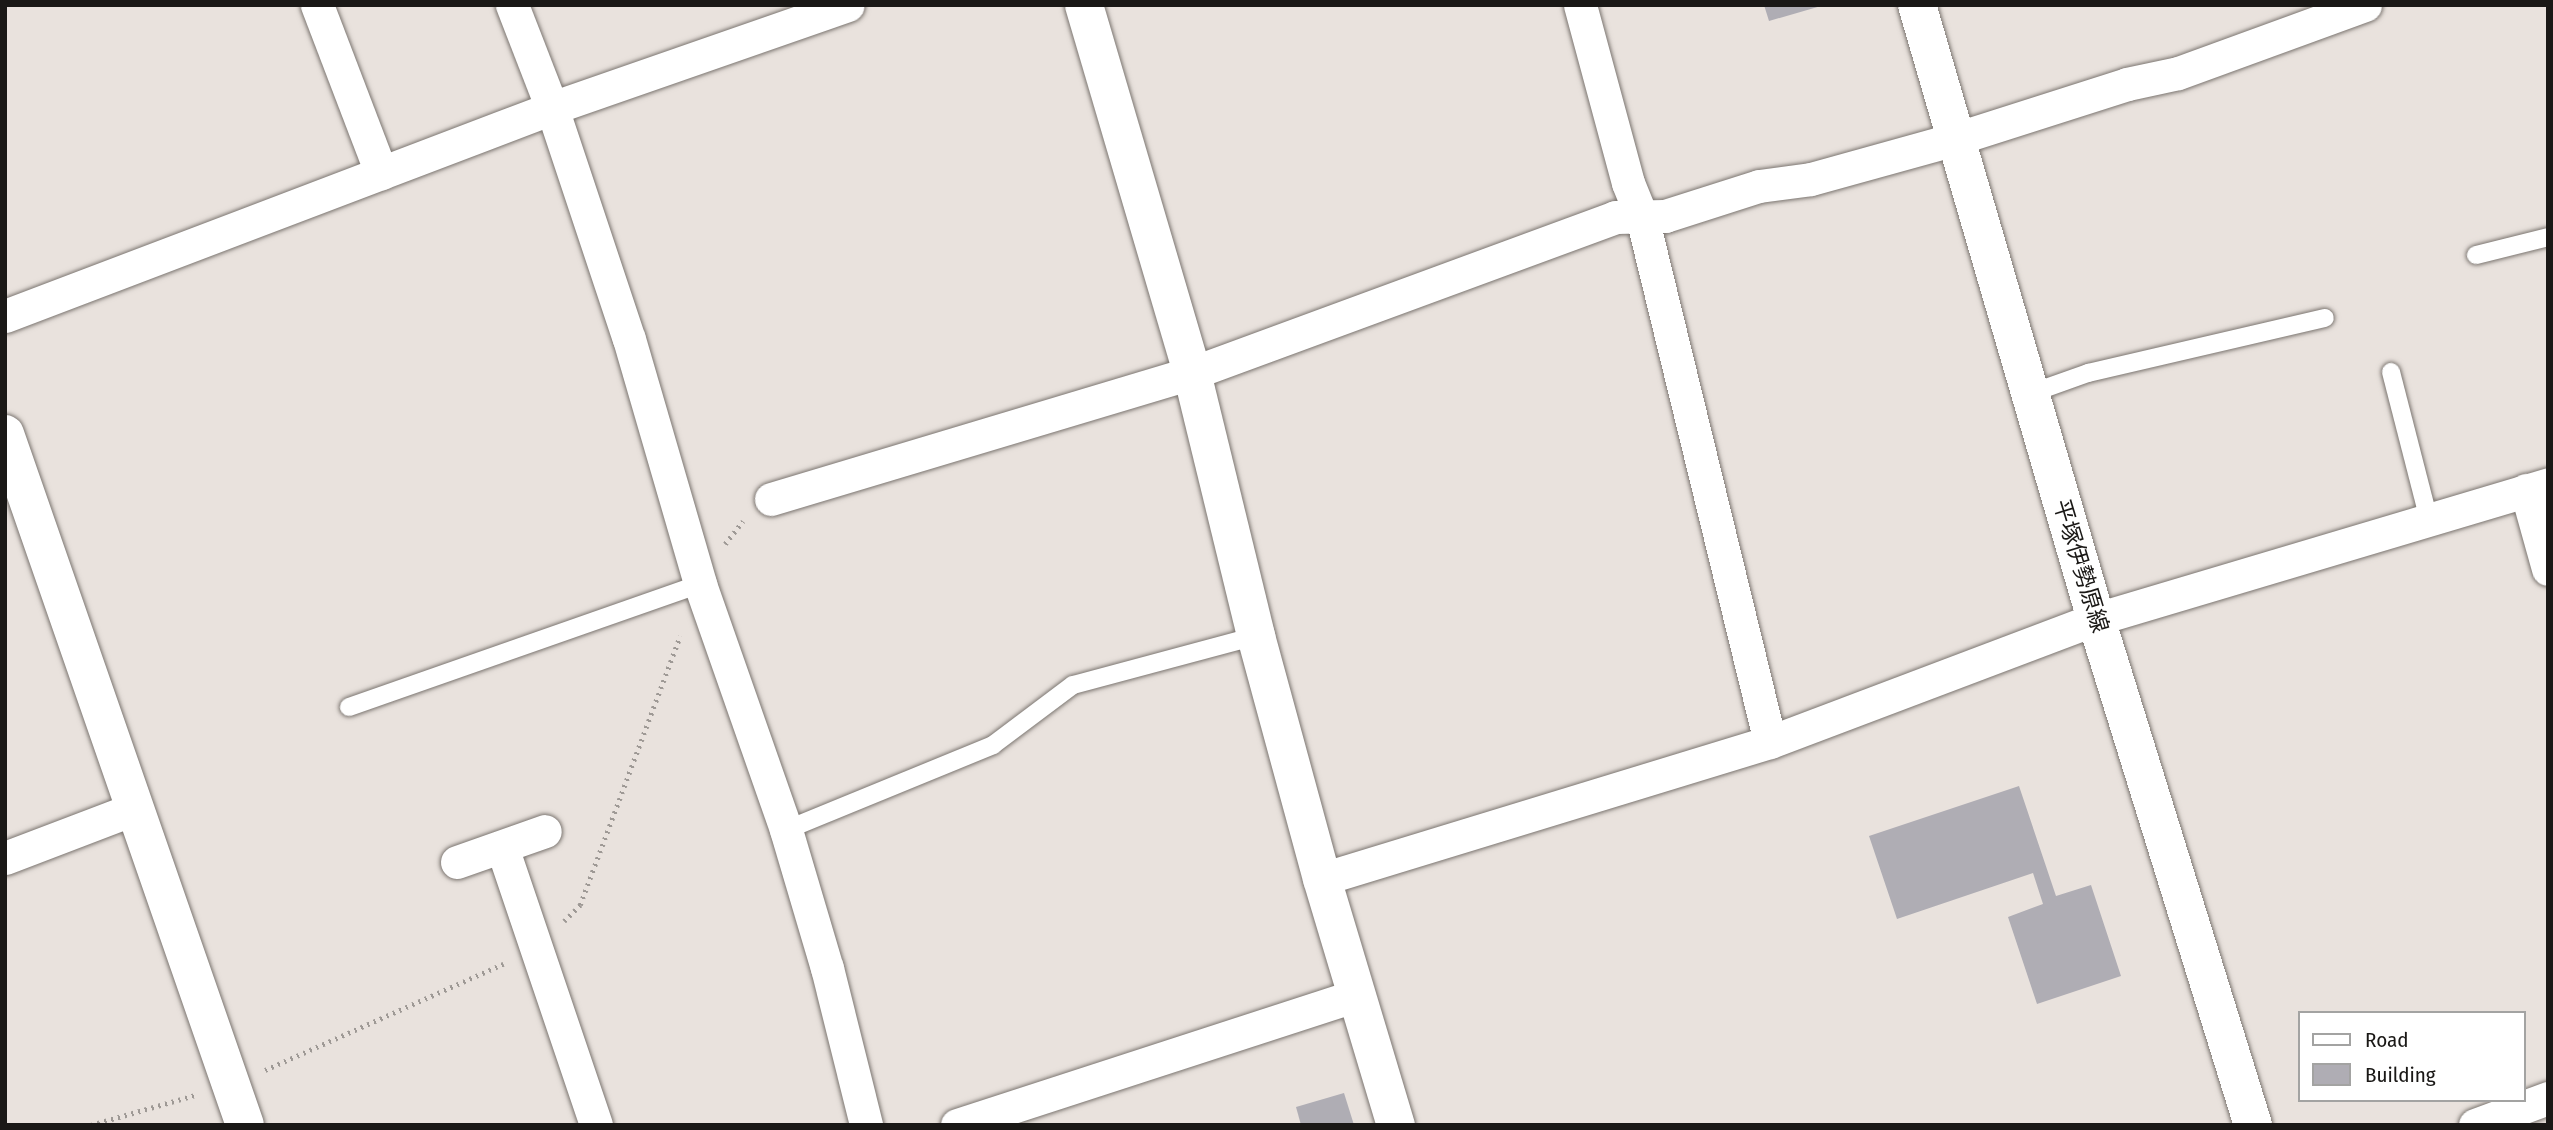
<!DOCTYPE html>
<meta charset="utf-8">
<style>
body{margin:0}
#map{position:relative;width:2553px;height:1130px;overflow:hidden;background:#e9e2dd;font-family:"Fira Sans Condensed","Noto Sans JP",sans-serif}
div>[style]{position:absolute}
.building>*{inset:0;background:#afadb4}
.path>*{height:4.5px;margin-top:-2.25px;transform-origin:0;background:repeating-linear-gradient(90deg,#9e9995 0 2px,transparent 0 7px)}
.roads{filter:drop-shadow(0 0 2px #7b7570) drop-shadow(0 0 2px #7b7570)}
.lane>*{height:18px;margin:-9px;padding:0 9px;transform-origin:9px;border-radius:9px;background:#fff}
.street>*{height:33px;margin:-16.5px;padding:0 16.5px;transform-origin:16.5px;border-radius:16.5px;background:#fff}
.secondary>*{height:38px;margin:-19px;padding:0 19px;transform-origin:19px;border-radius:19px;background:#fff}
.primary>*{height:38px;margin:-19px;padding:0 19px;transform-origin:19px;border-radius:19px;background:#fff}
span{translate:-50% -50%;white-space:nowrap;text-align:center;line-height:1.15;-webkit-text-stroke:6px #fff;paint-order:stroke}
.street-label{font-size:23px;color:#1a1816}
.frame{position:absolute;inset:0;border:7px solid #1a1816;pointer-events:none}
.legend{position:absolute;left:2298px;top:1011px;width:228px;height:91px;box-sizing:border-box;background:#fff;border:2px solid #a3a3a2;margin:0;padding:9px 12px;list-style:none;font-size:21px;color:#1a1816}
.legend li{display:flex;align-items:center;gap:14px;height:35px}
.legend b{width:35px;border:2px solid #a3a3a2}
</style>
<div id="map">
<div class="building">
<div style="clip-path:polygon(1764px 5px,1821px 5px,1821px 6px,1769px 21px)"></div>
<div style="clip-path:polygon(2019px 786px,2056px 896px,2091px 885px,2121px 976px,2037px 1004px,2008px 917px,2043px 904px,2033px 873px,1897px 919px,1869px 836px)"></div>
<div style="clip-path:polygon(1344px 1093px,1354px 1125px,1301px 1125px,1296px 1107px)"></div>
</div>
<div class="path">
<div style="left:725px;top:544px;width:29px;rotate:-52deg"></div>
<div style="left:564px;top:921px;width:23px;rotate:-45deg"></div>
<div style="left:580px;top:905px;width:287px;rotate:-69.6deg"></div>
<div style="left:265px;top:1070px;width:261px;rotate:-24deg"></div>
<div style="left:91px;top:1125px;width:108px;rotate:-16.1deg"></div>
</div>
<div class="roads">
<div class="lane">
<div style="left:2476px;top:255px;width:74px;rotate:-14deg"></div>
<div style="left:2391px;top:372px;width:153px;rotate:75.6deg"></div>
<div style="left:2029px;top:394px;width:63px;rotate:-19.6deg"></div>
<div style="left:2088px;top:373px;width:243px;rotate:-13.1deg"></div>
<div style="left:349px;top:707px;width:372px;rotate:-19.3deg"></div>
<div style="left:786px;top:830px;width:224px;rotate:-22.3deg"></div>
<div style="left:993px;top:745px;width:100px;rotate:-36.9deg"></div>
<div style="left:1073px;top:685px;width:189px;rotate:-15deg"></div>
</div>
<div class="street">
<div style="left:317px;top:5px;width:180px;rotate:69.1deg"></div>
<div style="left:512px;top:5px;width:110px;rotate:68.8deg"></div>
<div style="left:552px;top:108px;width:243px;rotate:71.6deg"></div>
<div style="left:629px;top:339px;width:255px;rotate:73.8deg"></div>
<div style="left:700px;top:584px;width:261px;rotate:70.7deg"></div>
<div style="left:786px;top:830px;width:144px;rotate:73.5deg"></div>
<div style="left:827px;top:968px;width:162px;rotate:76deg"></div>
<div style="left:1580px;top:5px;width:184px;rotate:74.9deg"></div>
<div style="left:1628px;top:183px;width:37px;rotate:68deg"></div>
<div style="left:1642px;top:217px;width:540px;rotate:76.3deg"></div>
<div style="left:5px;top:316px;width:585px;rotate:-20.82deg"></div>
<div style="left:552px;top:108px;width:313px;rotate:-19.2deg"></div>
<div style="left:2526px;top:490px;width:82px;rotate:74.4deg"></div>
<div style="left:771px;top:499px;width:439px;rotate:-16.7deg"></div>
<div style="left:1192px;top:373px;width:451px;rotate:-20.2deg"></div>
<div style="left:1615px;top:217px;width:50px;rotate:-1.1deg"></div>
<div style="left:1665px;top:216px;width:99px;rotate:-17.7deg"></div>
<div style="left:1759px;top:186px;width:52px;rotate:-7.7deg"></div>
<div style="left:1811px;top:179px;width:149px;rotate:-15.5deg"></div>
<div style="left:1955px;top:139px;width:181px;rotate:-17.7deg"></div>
<div style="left:2127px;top:84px;width:52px;rotate:-12.2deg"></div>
<div style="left:2178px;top:73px;width:199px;rotate:-20deg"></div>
<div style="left:502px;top:847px;width:293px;rotate:71.3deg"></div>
<div style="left:5px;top:858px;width:140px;rotate:-20.9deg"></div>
<div style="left:457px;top:862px;width:93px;rotate:-19.4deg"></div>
<div style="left:1322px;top:879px;width:468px;rotate:-17deg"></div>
<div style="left:1770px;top:742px;width:348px;rotate:-20.7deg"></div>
<div style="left:2096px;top:619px;width:472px;rotate:-16.6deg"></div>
<div style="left:957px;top:1125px;width:420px;rotate:-18deg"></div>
<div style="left:2475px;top:1125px;width:78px;rotate:-20.3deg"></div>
</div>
<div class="secondary">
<div style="left:1084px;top:5px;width:384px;rotate:73.6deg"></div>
<div style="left:1192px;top:373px;width:271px;rotate:76.3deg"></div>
<div style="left:1256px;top:636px;width:252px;rotate:74.8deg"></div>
<div style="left:1322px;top:879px;width:257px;rotate:73.3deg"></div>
<div style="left:5px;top:434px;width:731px;rotate:70.85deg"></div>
</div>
<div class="primary">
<div style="left:1917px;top:5px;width:640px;rotate:73.75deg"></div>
<div style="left:2096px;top:619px;width:530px;rotate:72.76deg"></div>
</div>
</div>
<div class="street-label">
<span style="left:2081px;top:566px;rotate:73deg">平塚伊勢原線</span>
</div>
<div class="frame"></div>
<ul class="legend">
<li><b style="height:9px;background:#fff"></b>Road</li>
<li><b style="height:19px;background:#afadb4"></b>Building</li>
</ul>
</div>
